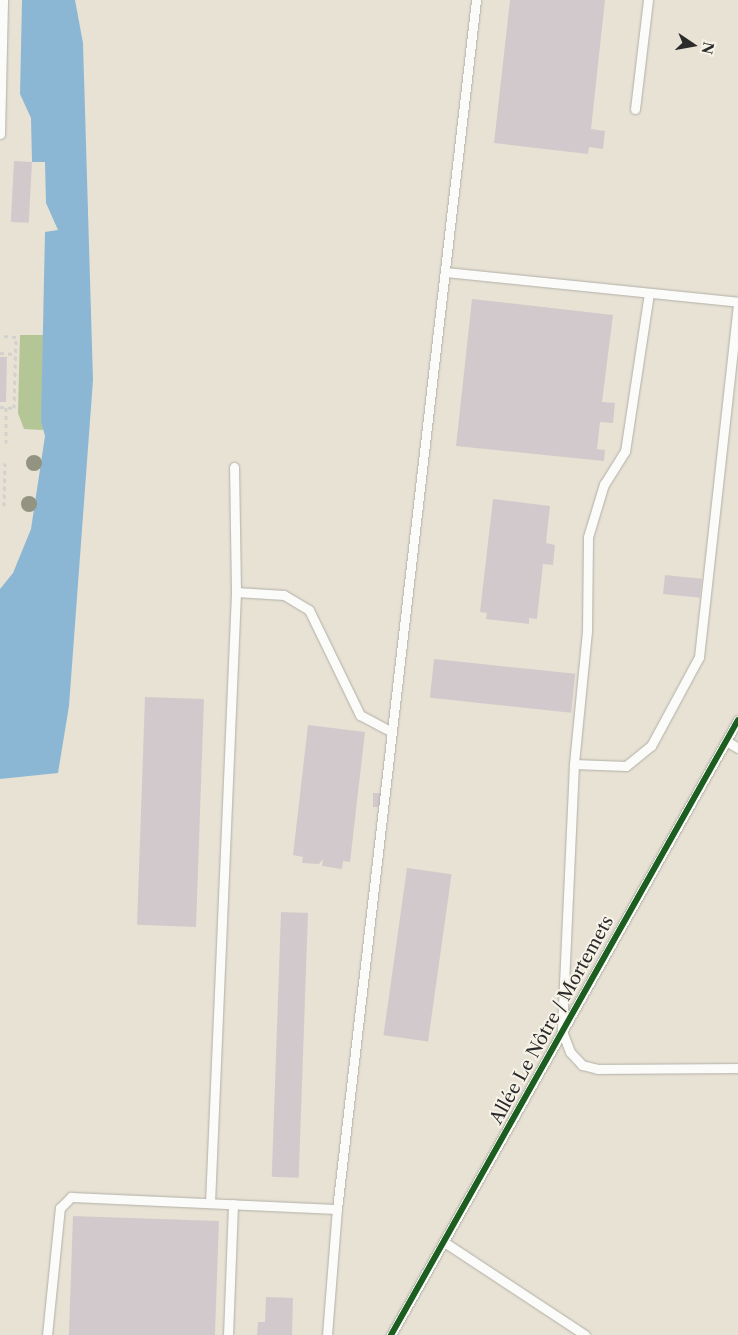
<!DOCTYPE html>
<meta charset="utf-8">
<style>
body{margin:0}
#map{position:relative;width:738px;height:1335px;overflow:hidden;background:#e7e2d4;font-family:"Libre Caslon Text",serif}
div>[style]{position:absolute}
.forest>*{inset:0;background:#b4c596}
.water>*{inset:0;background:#8bb7d5}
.building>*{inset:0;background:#d2c9cc;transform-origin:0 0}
.path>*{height:3px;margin-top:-1.5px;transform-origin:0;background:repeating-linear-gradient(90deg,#d3d1ce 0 4px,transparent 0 8px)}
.roads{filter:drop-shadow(0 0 1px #b2afa7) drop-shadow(0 0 1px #b2afa7)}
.lane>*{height:9px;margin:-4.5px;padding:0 4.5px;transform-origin:4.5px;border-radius:4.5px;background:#fbfbf9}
.cycleway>*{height:6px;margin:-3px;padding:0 3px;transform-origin:3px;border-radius:3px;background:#1b5e20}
.trees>*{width:16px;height:16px;margin:-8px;border-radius:50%;background:#929380}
span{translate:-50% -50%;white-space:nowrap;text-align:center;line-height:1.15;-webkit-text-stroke:4px #f7f3e8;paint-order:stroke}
.street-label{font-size:18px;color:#2b2b2b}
.north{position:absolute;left:668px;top:20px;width:50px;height:50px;-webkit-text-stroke:4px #f7f3e8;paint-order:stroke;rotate:102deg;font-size:14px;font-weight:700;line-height:20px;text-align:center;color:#2b2b2b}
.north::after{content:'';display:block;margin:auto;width:18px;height:22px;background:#2b2b2b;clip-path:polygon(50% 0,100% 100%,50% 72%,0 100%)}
</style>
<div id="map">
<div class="forest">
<div style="clip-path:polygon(20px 335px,43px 335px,43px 430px,24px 429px,18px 413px)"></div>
</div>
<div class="water">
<div style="clip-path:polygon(22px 0,75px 0,83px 43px,93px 380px,69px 706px,58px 773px,0 779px,0 589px,13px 573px,31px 529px,45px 436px,41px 421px,45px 232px,58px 230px,46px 203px,45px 162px,32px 162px,31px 118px,20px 94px)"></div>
</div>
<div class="building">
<div style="clip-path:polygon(510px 0,605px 0,591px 129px,605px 131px,603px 149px,589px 147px,588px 154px,494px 143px)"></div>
<div style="left:14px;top:161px;width:18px;height:61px;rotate:3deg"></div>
<div style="clip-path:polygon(472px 299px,613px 315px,602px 402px,615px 403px,613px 423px,600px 422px,597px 449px,605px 450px,604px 461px,456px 446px)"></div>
<div style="clip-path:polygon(0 357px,7px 357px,6px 402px,0 402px)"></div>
<div style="clip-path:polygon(493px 499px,550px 506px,546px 543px,555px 545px,553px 565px,543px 564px,537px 619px,529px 618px,529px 624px,486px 619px,487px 613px,480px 612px)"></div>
<div style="left:665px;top:575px;width:37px;height:19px;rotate:6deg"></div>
<div style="left:434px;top:659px;width:142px;height:39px;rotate:6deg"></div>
<div style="left:145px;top:697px;width:59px;height:228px;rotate:2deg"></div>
<div style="clip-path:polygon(308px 725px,365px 732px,350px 862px,343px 861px,342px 869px,322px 866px,323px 859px,319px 864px,302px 863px,303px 857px,293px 855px)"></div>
<div style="left:373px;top:793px;width:8px;height:14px"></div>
<div style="left:407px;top:868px;width:45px;height:169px;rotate:8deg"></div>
<div style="left:281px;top:912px;width:27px;height:265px;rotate:2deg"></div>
<div style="left:73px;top:1216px;width:146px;height:119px;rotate:2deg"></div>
<div style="clip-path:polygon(266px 1297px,293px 1298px,292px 1335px,257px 1335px,258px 1322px,265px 1322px)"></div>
</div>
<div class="path">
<div style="left:0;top:353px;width:15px;rotate:4deg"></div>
<div style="left:0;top:407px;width:14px;rotate:4deg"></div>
<div style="left:14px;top:408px;width:71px;rotate:-88.4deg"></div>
<div style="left:16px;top:337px;width:13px;rotate:-176deg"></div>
<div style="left:6px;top:443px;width:36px;rotate:-90deg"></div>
<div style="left:4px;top:506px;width:43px;rotate:-88.7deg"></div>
</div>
<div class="roads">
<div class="lane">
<div style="left:635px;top:109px;width:110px;rotate:-83.2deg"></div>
<div style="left:0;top:134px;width:134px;rotate:-88.7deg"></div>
<div style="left:445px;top:272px;width:295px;rotate:5.8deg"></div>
<div style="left:649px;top:293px;width:160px;rotate:98.6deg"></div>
<div style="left:625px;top:451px;width:39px;rotate:122deg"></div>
<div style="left:604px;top:484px;width:55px;rotate:106.8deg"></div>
<div style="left:588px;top:537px;width:94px;rotate:90.6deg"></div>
<div style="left:587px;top:631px;width:134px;rotate:95.6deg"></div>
<div style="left:574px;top:764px;width:267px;rotate:92.6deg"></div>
<div style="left:562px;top:1031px;width:22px;rotate:69deg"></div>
<div style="left:570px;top:1052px;width:18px;rotate:47deg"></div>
<div style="left:582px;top:1065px;width:16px;rotate:14deg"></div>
<div style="left:598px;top:1069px;width:140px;rotate:-0.4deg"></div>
<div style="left:236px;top:592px;width:48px;rotate:3.6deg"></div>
<div style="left:284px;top:595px;width:29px;rotate:31deg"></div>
<div style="left:309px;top:610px;width:117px;rotate:64.1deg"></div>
<div style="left:360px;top:715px;width:36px;rotate:28deg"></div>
<div style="left:726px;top:741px;width:14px;rotate:30deg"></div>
<div style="left:574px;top:764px;width:52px;rotate:2.2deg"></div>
<div style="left:626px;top:766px;width:32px;rotate:-39deg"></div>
<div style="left:651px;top:746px;width:101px;rotate:-61.7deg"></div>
<div style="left:699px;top:657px;width:356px;rotate:-83.7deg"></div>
<div style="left:210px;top:1203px;width:612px;rotate:-87.56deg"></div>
<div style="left:236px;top:592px;width:125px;rotate:-90.9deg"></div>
<div style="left:444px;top:1242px;width:169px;rotate:33.4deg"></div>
<div style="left:47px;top:1335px;width:128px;rotate:-84.2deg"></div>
<div style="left:60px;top:1208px;width:16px;rotate:-45deg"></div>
<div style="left:71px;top:1197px;width:266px;rotate:2.6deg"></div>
<div style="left:228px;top:1335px;width:131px;rotate:-87.8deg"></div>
<div style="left:327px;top:1335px;width:126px;rotate:-85.5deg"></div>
<div style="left:337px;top:1209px;width:1217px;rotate:-83.44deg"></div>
<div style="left:391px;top:1335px;width:706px;rotate:-60.57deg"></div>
</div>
</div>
<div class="cycleway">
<div style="left:391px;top:1335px;width:706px;rotate:-60.57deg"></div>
</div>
<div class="trees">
<div style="left:34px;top:463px"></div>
<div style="left:29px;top:504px"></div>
</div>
<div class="street-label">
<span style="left:552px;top:1020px;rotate:-61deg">Allée Le Nôtre / Mortemets</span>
</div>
<div class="north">N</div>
</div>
